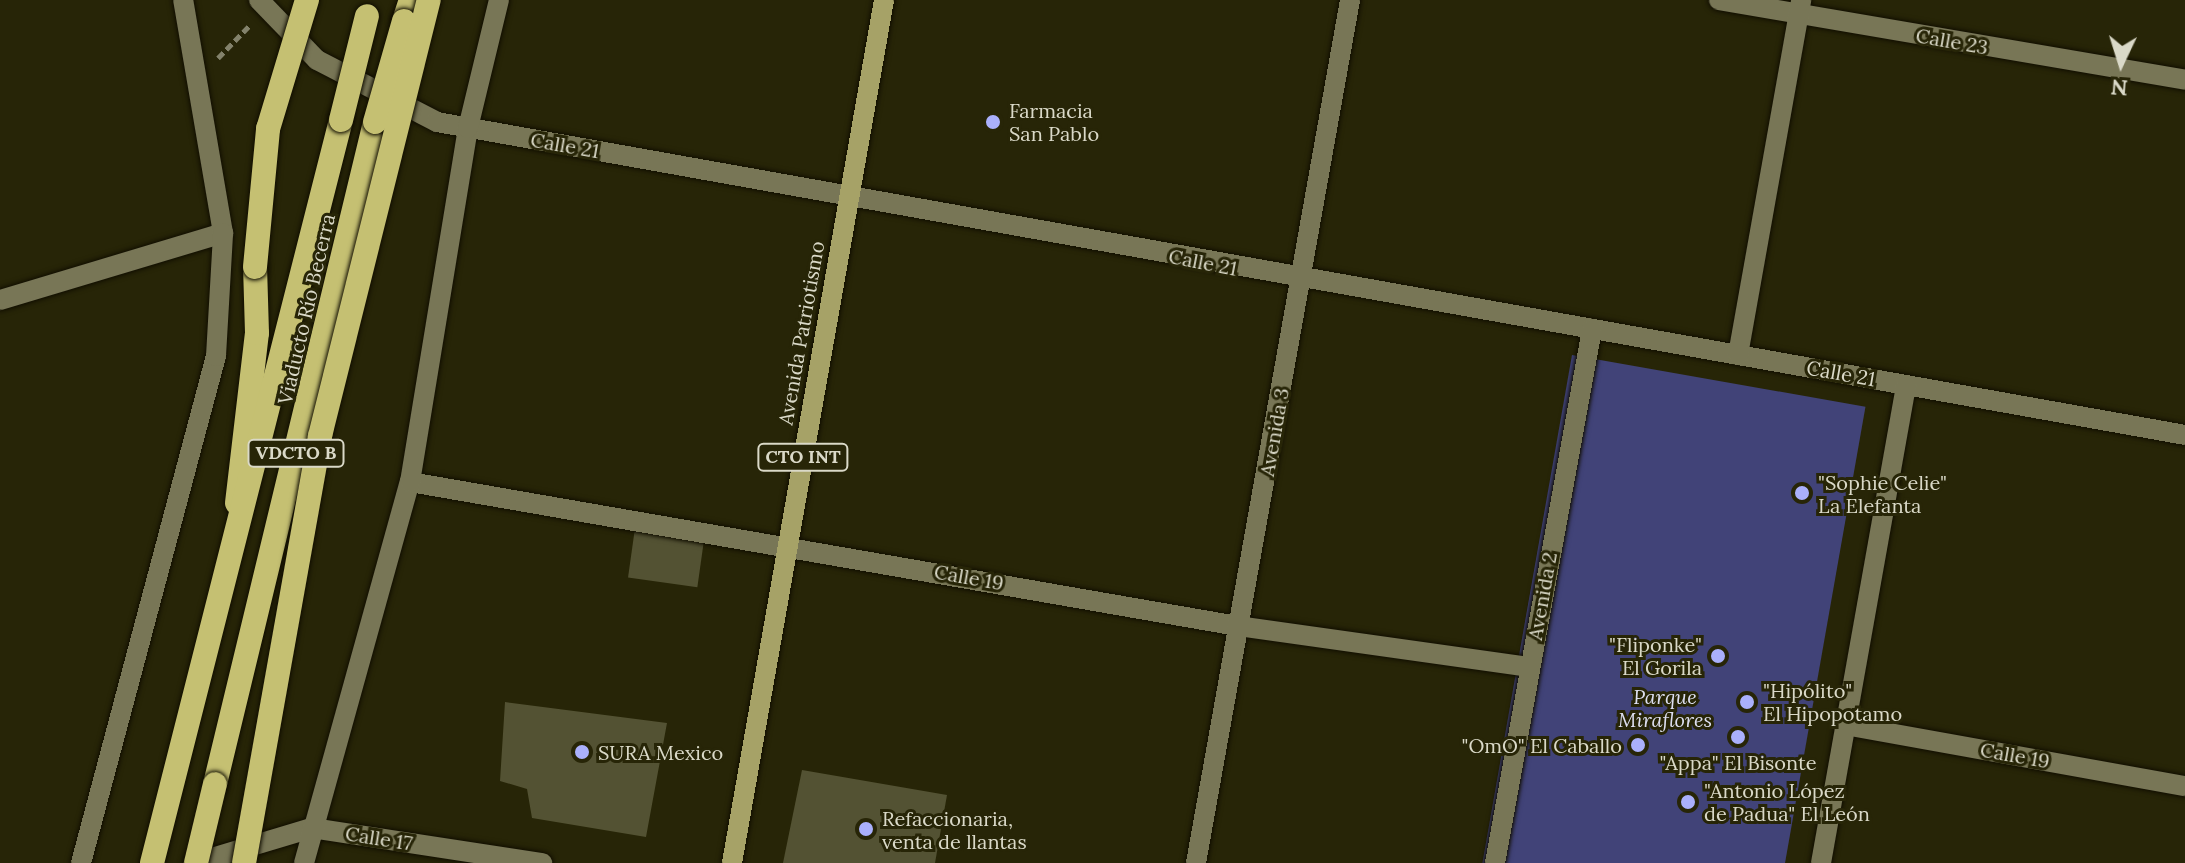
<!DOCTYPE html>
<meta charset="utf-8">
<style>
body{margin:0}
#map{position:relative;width:2185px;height:863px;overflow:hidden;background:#272507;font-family:Lora,serif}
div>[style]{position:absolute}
.green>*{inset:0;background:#414378;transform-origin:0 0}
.building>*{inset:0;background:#535233;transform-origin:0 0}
.path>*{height:5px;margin-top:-2.5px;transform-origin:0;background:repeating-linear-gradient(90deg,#83826b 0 8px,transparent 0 12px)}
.roads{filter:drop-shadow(0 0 2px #110e00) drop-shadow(0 0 2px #110e00)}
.minor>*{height:20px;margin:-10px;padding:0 10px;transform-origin:10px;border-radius:10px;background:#787656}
.tertiary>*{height:20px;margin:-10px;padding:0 10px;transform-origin:10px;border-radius:10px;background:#787656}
.secondary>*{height:20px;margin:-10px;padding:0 10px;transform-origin:10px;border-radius:10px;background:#787656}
.primary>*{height:20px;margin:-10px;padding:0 10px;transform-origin:10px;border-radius:10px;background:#a6a267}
.motorway>*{height:24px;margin:-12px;padding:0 12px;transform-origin:12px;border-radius:12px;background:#c5c072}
.bridges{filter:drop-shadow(0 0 2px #110e00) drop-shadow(0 0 2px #110e00)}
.motorway-bridge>*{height:24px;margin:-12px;padding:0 12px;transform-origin:12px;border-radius:12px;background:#c5c072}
.dots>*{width:22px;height:22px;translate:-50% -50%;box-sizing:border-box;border:4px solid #272507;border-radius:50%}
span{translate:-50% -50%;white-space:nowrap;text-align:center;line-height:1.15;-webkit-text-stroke:6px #272507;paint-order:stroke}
.shield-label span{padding:2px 6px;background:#272507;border:2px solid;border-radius:6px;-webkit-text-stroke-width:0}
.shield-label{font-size:18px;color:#dad9c8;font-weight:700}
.street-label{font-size:20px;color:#dad9c8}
.poi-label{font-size:20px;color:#dad9c8}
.left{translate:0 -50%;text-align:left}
.right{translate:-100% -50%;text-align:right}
.park-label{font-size:20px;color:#dddff1;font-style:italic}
.north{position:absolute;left:2081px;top:24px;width:80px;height:80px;-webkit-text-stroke:6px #272507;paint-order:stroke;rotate:184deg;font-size:22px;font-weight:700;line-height:32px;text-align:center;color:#dad9c8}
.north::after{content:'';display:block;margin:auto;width:28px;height:36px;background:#dad9c8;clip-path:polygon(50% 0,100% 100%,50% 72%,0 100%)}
</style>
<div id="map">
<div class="green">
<div style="left:1572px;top:355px;width:298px;height:516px;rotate:10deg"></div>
</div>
<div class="building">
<div style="left:635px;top:528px;width:70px;height:50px;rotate:8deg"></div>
<div style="clip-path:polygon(505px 702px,667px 723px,646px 837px,532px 818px,527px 789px,500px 781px)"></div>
<div style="clip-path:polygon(802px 770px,947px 795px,935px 863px,783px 863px)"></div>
</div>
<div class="path">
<div style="left:218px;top:58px;width:46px;rotate:-45.9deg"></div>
</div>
<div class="roads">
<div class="minor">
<div style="left:259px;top:0;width:83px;rotate:46deg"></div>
<div style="left:317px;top:60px;width:135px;rotate:27.3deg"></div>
<div style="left:437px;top:122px;width:1776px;rotate:10.15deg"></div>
<div style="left:1719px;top:0;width:473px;rotate:9.7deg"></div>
<div style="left:0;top:300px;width:233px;rotate:-16.7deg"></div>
<div style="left:223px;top:233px;width:236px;rotate:-99.7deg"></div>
<div style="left:1738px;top:355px;width:361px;rotate:-79.9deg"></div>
<div style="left:410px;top:482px;width:840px;rotate:9.87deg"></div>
<div style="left:1238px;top:626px;width:294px;rotate:8deg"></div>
<div style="left:1845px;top:725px;width:345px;rotate:10.2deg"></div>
<div style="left:1196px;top:863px;width:877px;rotate:-79.88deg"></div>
<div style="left:1495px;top:863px;width:543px;rotate:-79.7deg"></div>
<div style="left:1821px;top:863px;width:485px;rotate:-79.9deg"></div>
</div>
<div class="tertiary">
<div style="left:195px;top:863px;width:122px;rotate:-16.7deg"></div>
<div style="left:312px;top:828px;width:233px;rotate:8.7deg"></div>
</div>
<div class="secondary">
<div style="left:81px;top:863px;width:525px;rotate:-75.09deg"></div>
<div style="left:216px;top:356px;width:123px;rotate:-86.7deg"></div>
<div style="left:304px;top:863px;width:395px;rotate:-74.5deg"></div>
<div style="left:410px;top:482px;width:359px;rotate:-80.7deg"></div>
<div style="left:468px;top:128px;width:132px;rotate:-76.4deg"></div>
</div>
<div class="primary">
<div style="left:732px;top:863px;width:876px;rotate:-80.01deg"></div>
</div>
<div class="motorway">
<div style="left:404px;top:21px;width:22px;rotate:-72deg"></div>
<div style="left:237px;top:503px;width:171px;rotate:-83.3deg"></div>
<div style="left:257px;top:333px;width:66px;rotate:-91.7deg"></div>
<div style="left:215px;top:784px;width:681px;rotate:-76.41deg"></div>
<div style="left:152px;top:863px;width:767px;rotate:-75.73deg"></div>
</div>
</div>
<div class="bridges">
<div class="motorway-bridge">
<div style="left:341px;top:120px;width:107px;rotate:-76deg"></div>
<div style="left:375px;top:122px;width:105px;rotate:-74deg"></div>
<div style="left:255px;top:267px;width:139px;rotate:-84.6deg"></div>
<div style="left:268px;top:129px;width:135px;rotate:-73.2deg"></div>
<div style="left:196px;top:863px;width:81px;rotate:-76.5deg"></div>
<div style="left:244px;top:863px;width:434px;rotate:-79.9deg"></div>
<div style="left:320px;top:436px;width:449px;rotate:-76deg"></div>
</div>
</div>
<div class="dots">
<div style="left:993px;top:122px;background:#aab0fb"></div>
<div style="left:1802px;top:493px;background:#aab0fb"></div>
<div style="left:1718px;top:656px;background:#aab0fb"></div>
<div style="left:1747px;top:702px;background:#aab0fb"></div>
<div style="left:1738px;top:737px;background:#aab0fb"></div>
<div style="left:1638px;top:745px;background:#aab0fb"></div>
<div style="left:582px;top:752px;background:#aab0fb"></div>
<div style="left:1688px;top:802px;background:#aab0fb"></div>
<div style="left:866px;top:829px;background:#aab0fb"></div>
</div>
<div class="shield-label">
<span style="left:296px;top:453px">VDCTO B</span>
<span style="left:803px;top:457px">CTO INT</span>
</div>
<div class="street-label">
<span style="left:1952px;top:41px;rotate:10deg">Calle 23</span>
<span style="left:565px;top:145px;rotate:10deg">Calle 21</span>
<span style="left:1203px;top:262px;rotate:11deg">Calle 21</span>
<span style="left:306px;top:309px;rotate:-77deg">Viaducto Río Becerra</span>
<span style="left:801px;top:333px;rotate:-80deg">Avenida Patriotismo</span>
<span style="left:1841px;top:373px;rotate:10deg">Calle 21</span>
<span style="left:1274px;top:432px;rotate:-80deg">Avenida 3</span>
<span style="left:969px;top:577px;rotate:10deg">Calle 19</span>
<span style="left:1542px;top:596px;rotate:-80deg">Avenida 2</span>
<span style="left:2015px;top:755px;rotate:10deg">Calle 19</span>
<span style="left:379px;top:838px;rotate:9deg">Calle 17</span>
</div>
<div class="poi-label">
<span class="left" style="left:1009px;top:122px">Farmacia<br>San Pablo</span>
<span class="left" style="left:1818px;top:494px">"Sophie Celie"<br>La Elefanta</span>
<span class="right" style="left:1702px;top:656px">"Fliponke"<br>El Gorila</span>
<span class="left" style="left:1763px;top:702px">"Hipólito"<br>El Hipopotamo</span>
<span class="right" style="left:1622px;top:745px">"OmO" El Caballo</span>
<span class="left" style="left:598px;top:752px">SURA Mexico</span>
<span style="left:1738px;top:762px">"Appa" El Bisonte</span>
<span class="left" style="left:1704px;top:802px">"Antonio López<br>de Padua" El León</span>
<span class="left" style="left:882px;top:830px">Refaccionaria,<br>venta de llantas</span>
</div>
<div class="park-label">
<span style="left:1665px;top:708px">Parque<br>Miraflores</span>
</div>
<div class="north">N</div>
</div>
